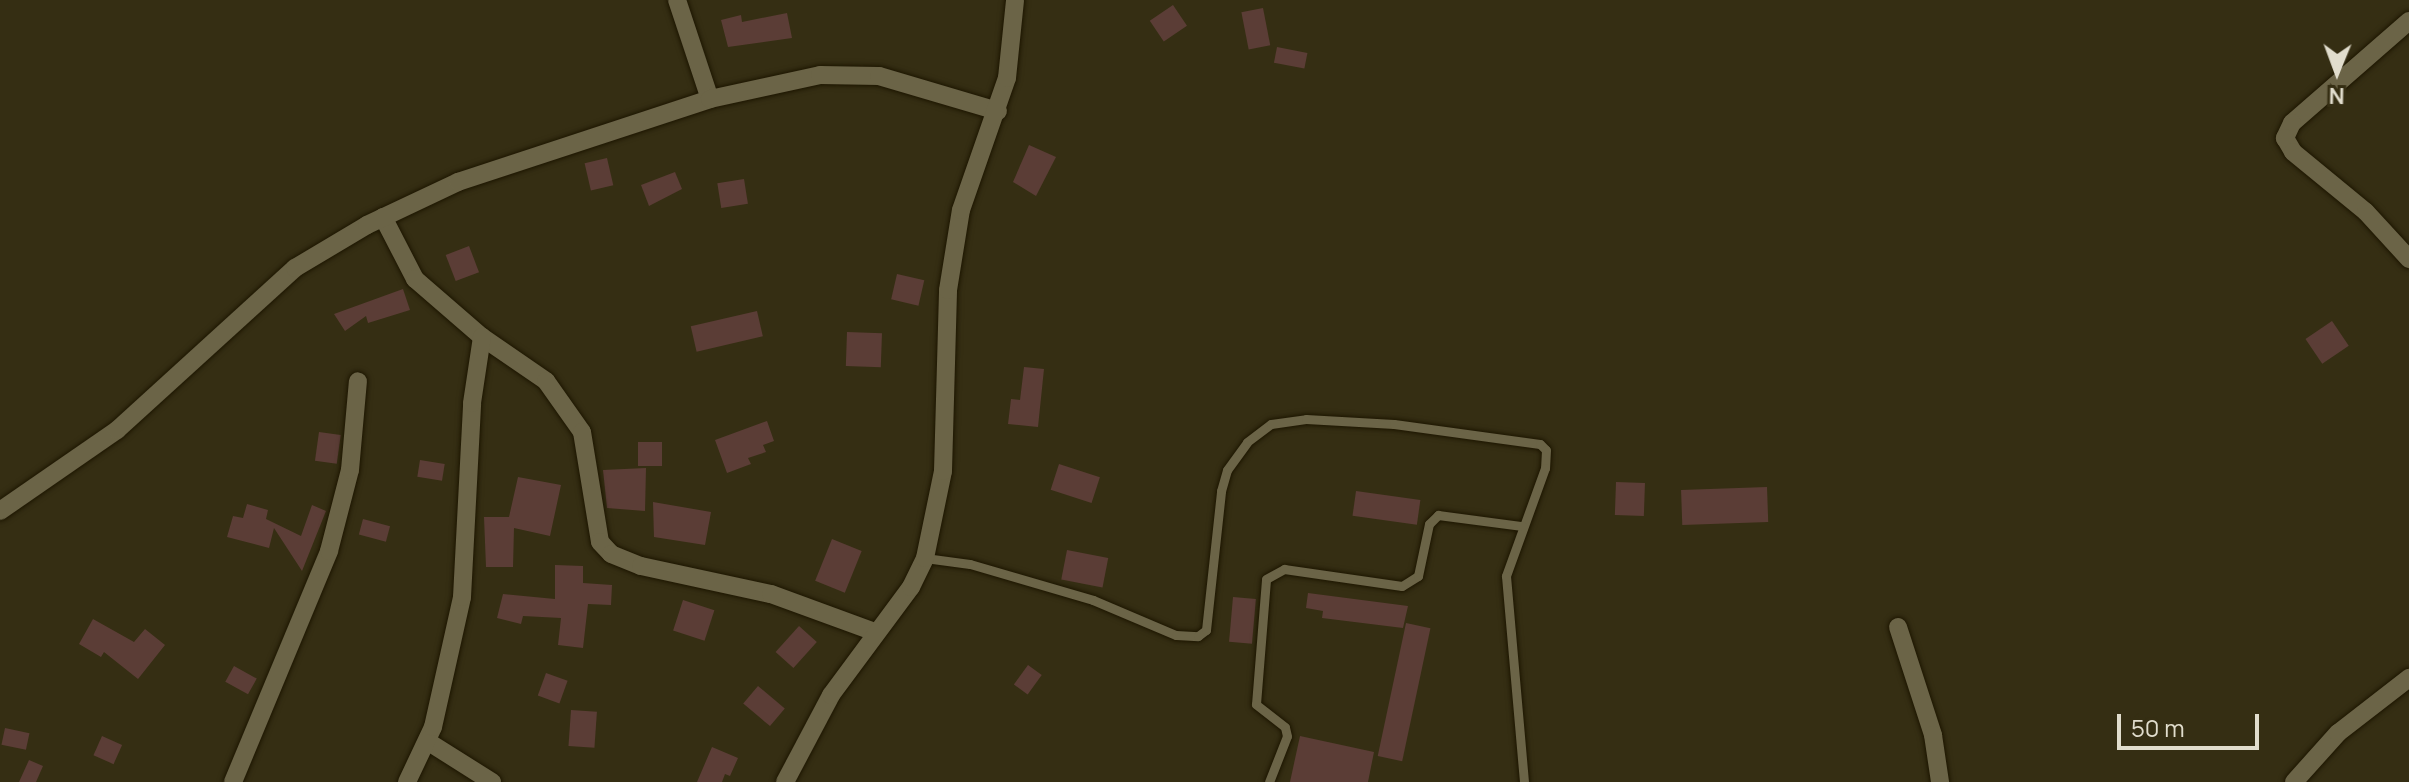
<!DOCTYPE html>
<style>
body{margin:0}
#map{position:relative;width:2409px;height:782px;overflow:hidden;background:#352e13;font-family:Manrope,sans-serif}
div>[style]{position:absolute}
.building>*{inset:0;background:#5b3d36;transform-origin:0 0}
.roads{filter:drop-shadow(0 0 2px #1d1600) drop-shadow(0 0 2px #1d1600)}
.service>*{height:9px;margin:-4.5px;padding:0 4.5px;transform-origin:4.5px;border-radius:4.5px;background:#6b6447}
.minor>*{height:18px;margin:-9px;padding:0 9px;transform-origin:9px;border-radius:9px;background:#6b6447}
span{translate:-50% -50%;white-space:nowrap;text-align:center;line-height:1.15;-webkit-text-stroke:6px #352e13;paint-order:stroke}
.north{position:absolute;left:2297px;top:32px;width:80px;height:80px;-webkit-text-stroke:6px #352e13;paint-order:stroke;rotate:181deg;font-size:22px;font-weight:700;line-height:32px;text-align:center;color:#e1ddcd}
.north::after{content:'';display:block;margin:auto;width:28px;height:36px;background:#e1ddcd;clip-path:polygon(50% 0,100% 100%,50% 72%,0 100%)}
.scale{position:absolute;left:2117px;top:714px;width:142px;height:36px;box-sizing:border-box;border:4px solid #e1ddcd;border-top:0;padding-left:10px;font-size:24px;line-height:28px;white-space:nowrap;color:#e1ddcd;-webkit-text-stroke:6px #352e13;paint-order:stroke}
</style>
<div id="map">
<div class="building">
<div style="left:1173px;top:5px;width:25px;height:28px;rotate:56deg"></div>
<div style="left:1263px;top:8px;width:38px;height:22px;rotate:79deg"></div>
<div style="clip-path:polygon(787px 13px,792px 38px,728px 47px,721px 20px,741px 15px,742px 22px)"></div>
<div style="left:1277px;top:47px;width:31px;height:16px;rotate:11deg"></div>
<div style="clip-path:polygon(1029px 145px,1056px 157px,1036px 196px,1013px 182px)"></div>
<div style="left:607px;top:158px;width:28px;height:23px;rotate:77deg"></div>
<div style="clip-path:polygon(675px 172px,682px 189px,649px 206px,641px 185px)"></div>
<div style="left:744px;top:179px;width:25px;height:27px;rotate:81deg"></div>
<div style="left:469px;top:246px;width:28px;height:25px;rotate:69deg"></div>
<div style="left:897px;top:274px;width:28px;height:26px;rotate:13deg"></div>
<div style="clip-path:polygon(403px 289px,410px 310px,368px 323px,366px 316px,345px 331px,334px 314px)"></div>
<div style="left:757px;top:311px;width:26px;height:68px;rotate:77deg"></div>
<div style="left:2332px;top:321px;width:30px;height:32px;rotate:56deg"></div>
<div style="left:847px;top:332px;width:35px;height:34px;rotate:2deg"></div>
<div style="clip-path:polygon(1024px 367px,1044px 369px,1038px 427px,1008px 424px,1011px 399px,1020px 400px)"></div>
<div style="clip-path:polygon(767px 421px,774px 441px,763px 445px,766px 452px,748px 458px,751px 464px,727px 473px,715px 440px)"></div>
<div style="left:319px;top:432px;width:22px;height:29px;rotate:8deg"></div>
<div style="left:638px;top:442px;width:24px;height:24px"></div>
<div style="left:420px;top:460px;width:25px;height:17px;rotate:9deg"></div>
<div style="left:1059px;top:464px;width:43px;height:27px;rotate:18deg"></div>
<div style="clip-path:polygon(646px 468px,645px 511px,607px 508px,603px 470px)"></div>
<div style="clip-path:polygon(518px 477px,561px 485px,550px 536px,514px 528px,513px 567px,486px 567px,484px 517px,509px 517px)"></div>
<div style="left:1616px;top:482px;width:29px;height:33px;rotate:2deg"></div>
<div style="left:1767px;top:487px;width:35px;height:86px;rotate:88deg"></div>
<div style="left:1356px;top:491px;width:65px;height:25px;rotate:8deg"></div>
<div style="clip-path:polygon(653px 502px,711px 512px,705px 545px,654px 537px)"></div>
<div style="clip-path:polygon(247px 504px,268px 510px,266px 519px,301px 536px,312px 505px,326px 511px,302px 571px,274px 528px,269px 548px,227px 537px,233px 516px,243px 518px)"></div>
<div style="left:363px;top:519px;width:28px;height:16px;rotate:15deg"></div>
<div style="left:832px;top:539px;width:32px;height:45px;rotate:22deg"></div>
<div style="left:1067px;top:550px;width:42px;height:30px;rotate:11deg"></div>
<div style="clip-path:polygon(555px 565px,583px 566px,583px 583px,612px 585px,611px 605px,588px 604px,583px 648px,558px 645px,561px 618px,523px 616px,521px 624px,497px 618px,503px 594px,555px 599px)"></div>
<div style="clip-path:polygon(1308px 593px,1408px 606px,1403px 628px,1322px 618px,1323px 611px,1306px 608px)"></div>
<div style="left:1233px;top:597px;width:23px;height:45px;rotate:5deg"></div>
<div style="left:683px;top:600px;width:33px;height:32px;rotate:18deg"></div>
<div style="clip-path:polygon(93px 619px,134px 642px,145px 629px,165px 645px,138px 679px,104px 652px,101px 657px,79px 644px)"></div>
<div style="left:1406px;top:623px;width:25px;height:136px;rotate:12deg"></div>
<div style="left:799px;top:626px;width:24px;height:35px;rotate:42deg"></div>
<div style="left:1028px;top:665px;width:17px;height:24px;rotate:36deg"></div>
<div style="left:234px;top:666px;width:26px;height:18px;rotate:29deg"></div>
<div style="left:546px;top:673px;width:23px;height:24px;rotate:20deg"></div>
<div style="left:758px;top:686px;width:35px;height:23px;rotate:40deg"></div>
<div style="left:571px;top:710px;width:26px;height:36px;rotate:4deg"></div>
<div style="left:5px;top:728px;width:25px;height:17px;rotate:12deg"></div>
<div style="left:102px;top:736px;width:22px;height:21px;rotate:24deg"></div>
<div style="clip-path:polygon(1300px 736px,1374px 752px,1368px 782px,1290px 782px)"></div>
<div style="clip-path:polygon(712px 747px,738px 758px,730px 776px,725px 774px,722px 782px,697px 782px)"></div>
<div style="clip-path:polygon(29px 760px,43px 766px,36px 782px,19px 782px)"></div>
</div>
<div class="roads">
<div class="service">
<div style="left:925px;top:558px;width:45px;rotate:7.6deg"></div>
<div style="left:970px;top:564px;width:128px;rotate:16.3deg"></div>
<div style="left:1093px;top:600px;width:90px;rotate:22.9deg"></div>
<div style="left:1176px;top:635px;width:22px;rotate:3deg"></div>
<div style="left:1198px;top:636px;width:10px;rotate:-37deg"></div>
<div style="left:1206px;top:630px;width:140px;rotate:-83.8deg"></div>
<div style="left:1221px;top:491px;width:22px;rotate:-74deg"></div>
<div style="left:1227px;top:470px;width:34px;rotate:-54deg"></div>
<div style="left:1247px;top:442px;width:30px;rotate:-37deg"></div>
<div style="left:1271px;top:424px;width:35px;rotate:-8deg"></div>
<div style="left:1306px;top:419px;width:88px;rotate:3.3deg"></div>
<div style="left:1394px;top:424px;width:147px;rotate:7.8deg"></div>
<div style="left:1540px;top:444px;width:8px;rotate:45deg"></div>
<div style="left:1546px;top:450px;width:18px;rotate:93deg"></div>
<div style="left:1545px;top:468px;width:115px;rotate:109.9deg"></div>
<div style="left:1506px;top:576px;width:207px;rotate:85deg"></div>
<div style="left:1269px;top:782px;width:49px;rotate:-68.6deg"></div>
<div style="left:1287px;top:736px;width:9px;rotate:-103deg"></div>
<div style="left:1285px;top:727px;width:37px;rotate:-142deg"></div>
<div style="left:1256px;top:704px;width:125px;rotate:-85.4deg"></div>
<div style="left:1266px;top:579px;width:21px;rotate:-29deg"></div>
<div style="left:1284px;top:569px;width:119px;rotate:8.2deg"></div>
<div style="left:1402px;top:586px;width:19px;rotate:-32deg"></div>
<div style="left:1418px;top:576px;width:53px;rotate:-78.1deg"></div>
<div style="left:1429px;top:524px;width:13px;rotate:-45deg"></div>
<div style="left:1438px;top:515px;width:85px;rotate:7.5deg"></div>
</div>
<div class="minor">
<div style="left:677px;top:0;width:104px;rotate:71.6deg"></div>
<div style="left:2409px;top:21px;width:155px;rotate:138.9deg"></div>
<div style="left:2292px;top:123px;width:17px;rotate:115deg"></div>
<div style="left:2285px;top:138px;width:16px;rotate:60deg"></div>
<div style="left:2293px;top:152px;width:94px;rotate:39.4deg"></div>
<div style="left:2366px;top:212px;width:64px;rotate:47.5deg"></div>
<div style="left:383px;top:217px;width:70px;rotate:62.7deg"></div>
<div style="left:415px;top:279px;width:89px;rotate:40.9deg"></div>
<div style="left:482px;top:337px;width:78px;rotate:34.5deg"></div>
<div style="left:546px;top:381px;width:62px;rotate:54.8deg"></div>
<div style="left:582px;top:432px;width:111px;rotate:80.7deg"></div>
<div style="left:600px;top:542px;width:16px;rotate:47deg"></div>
<div style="left:611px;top:554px;width:32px;rotate:22deg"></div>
<div style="left:641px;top:566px;width:133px;rotate:12.2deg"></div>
<div style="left:771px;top:594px;width:111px;rotate:20.1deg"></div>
<div style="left:0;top:511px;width:142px;rotate:-34.7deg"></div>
<div style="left:117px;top:430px;width:241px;rotate:-42.3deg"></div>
<div style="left:295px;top:268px;width:84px;rotate:-30.8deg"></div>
<div style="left:367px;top:225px;width:101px;rotate:-25.3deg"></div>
<div style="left:458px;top:182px;width:265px;rotate:-18.2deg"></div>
<div style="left:710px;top:99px;width:113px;rotate:-12.3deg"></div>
<div style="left:820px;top:75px;width:59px;rotate:1deg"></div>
<div style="left:879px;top:76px;width:124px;rotate:16.4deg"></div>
<div style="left:1898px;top:627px;width:114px;rotate:72deg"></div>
<div style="left:1933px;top:735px;width:48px;rotate:81.5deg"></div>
<div style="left:427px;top:741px;width:77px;rotate:32.2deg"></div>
<div style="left:233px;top:782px;width:250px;rotate:-67.4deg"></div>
<div style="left:329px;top:551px;width:84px;rotate:-75.5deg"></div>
<div style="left:350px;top:470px;width:89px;rotate:-84.9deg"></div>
<div style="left:407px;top:782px;width:61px;rotate:-64.7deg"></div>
<div style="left:433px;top:727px;width:133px;rotate:-77.4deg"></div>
<div style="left:462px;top:597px;width:194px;rotate:-87deg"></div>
<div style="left:472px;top:403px;width:67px;rotate:-81.4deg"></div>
<div style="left:785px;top:782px;width:98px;rotate:-62.1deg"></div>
<div style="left:831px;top:695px;width:134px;rotate:-53.5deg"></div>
<div style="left:911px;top:587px;width:32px;rotate:-64deg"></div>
<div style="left:925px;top:558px;width:89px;rotate:-78.3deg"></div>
<div style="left:943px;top:471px;width:181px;rotate:-88.4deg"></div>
<div style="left:948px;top:290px;width:81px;rotate:-80.8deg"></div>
<div style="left:961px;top:210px;width:140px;rotate:-70.8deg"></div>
<div style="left:1007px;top:78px;width:78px;rotate:-84.1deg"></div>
<div style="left:2294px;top:782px;width:66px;rotate:-48.1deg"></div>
<div style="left:2338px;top:733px;width:90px;rotate:-37.8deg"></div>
</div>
</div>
<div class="north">N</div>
<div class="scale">50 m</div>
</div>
